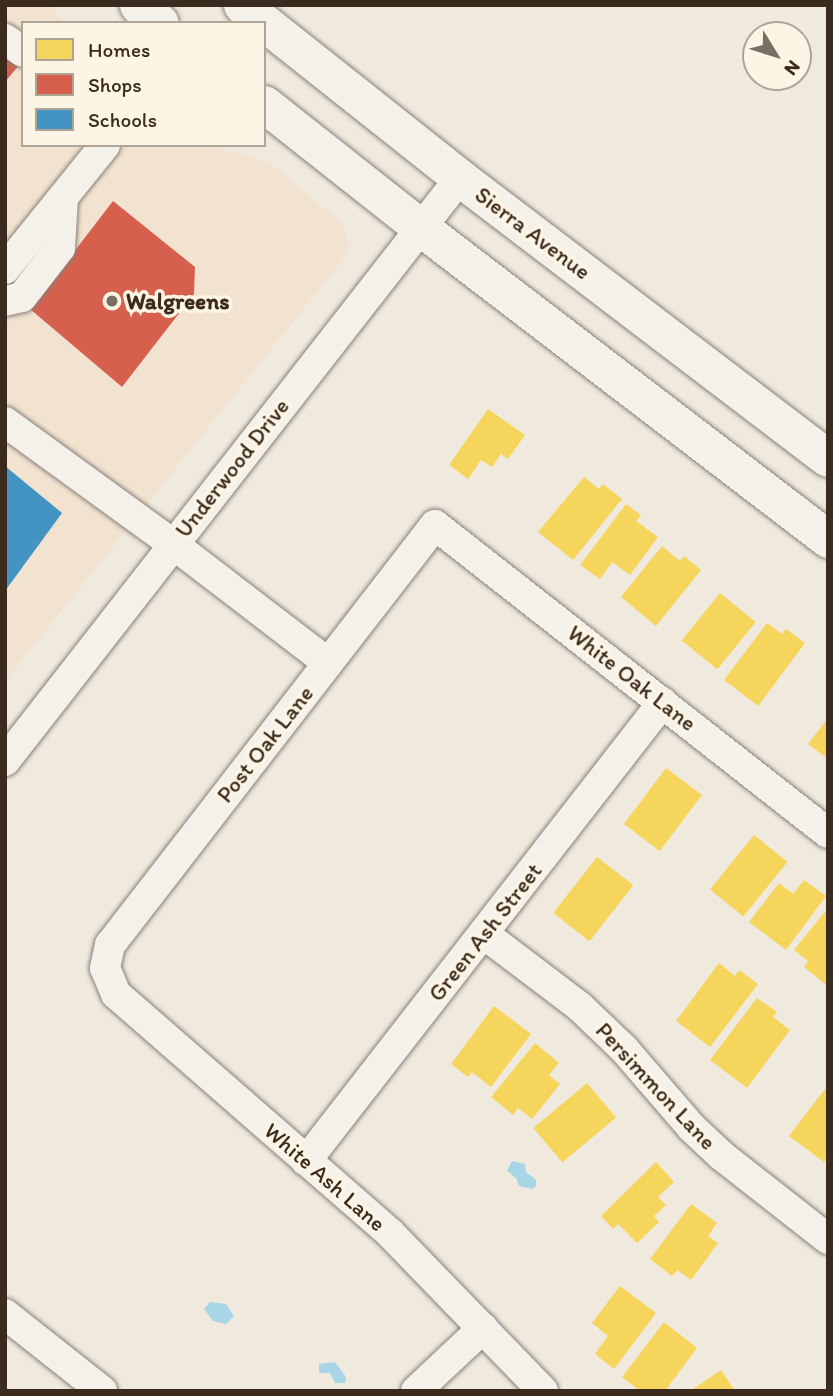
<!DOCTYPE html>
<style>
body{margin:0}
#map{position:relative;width:833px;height:1396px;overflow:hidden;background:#f0e9de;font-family:Itim,sans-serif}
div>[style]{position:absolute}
.built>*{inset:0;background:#f2e3d0}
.water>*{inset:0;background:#a8d6e7}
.homes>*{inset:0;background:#f6d55c;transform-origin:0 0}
.shops>*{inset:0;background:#d6604d}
.schools>*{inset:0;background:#4393c3}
.roads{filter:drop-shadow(0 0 2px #888179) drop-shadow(0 0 2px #888179)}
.minor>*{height:30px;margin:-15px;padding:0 15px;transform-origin:15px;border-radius:15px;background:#f4f1ea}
.major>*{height:37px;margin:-18.5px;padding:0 18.5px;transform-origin:18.5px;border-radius:18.5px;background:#f4f1ea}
.dots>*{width:19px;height:19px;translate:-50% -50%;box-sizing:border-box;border:4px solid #fcf5e5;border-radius:50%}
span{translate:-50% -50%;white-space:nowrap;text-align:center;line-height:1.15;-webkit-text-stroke:7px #fcf5e5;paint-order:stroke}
.street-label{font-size:23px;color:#3b2a1e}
.poi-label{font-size:23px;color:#3b2a1e;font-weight:700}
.left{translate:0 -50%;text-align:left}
.frame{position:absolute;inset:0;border:7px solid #3b2a1e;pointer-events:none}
.legend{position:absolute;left:21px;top:21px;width:245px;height:126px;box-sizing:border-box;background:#fcf5e5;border:2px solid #afa495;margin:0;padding:9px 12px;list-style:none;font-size:21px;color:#3b2a1e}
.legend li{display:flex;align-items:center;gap:14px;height:35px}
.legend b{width:35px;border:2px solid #afa495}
.north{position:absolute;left:742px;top:21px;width:70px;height:70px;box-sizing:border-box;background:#fcf5e5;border:2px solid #afa495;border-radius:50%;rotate:128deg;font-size:19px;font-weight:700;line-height:28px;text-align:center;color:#3b2a1e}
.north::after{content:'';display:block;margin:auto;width:24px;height:32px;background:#7a6d61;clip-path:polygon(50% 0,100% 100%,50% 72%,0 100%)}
</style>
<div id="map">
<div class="built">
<div style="clip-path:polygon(5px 5px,50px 5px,65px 23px,23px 23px,23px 145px,213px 145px,271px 164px,343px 224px,349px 243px,347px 255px,5px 681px)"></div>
</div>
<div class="water">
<div style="clip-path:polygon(512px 1161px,525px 1164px,526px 1172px,536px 1180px,536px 1186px,532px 1189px,519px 1186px,516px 1178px,507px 1171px)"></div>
<div style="clip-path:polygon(210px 1302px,226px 1304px,234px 1316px,226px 1324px,213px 1321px,204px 1309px)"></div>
<div style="clip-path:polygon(335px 1362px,346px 1377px,345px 1383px,335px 1383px,330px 1373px,319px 1373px,319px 1364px)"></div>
</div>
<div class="homes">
<div style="clip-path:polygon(488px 409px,525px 435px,508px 459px,501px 454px,492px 467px,481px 460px,468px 479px,449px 465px)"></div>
<div style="clip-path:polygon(584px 477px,599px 489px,603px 484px,622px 499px,573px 560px,538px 532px)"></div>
<div style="clip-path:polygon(626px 504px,641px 515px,636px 521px,658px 537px,630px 575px,612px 562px,600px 579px,580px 565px)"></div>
<div style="clip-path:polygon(662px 546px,680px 561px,684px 556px,701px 570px,656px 626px,621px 597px)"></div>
<div style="left:720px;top:593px;width:46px;height:61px;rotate:39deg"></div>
<div style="clip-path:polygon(767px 623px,782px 634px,786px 629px,805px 643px,758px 706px,724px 680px)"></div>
<div style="clip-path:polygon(828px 718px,828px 759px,808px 744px)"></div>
<div style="left:666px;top:768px;width:45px;height:70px;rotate:37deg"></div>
<div style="left:754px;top:835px;width:43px;height:70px;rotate:39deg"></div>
<div style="left:597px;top:857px;width:46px;height:71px;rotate:38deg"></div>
<div style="clip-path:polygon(804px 880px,826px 896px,786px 950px,749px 922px,779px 883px,793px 894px)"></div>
<div style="clip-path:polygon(828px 908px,828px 981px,825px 984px,804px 967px,808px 961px,794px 950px)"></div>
<div style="clip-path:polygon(719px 963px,735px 976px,739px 970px,758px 984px,710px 1047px,676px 1021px)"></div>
<div style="clip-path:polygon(757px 998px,777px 1012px,773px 1017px,790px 1030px,747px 1088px,710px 1060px)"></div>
<div style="clip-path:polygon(494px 1006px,531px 1034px,491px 1087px,472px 1072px,468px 1077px,451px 1064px)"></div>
<div style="clip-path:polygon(535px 1043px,559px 1063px,549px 1075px,560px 1084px,532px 1119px,518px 1108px,513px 1115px,491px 1097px)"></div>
<div style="left:587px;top:1083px;width:45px;height:70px;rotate:50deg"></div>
<div style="clip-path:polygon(828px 1085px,828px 1157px,824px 1162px,789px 1136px)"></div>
<div style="clip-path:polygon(656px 1162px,674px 1182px,658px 1197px,666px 1205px,654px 1216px,659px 1222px,637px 1243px,618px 1224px,613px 1229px,601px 1216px)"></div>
<div style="clip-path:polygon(691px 1204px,717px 1223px,708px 1236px,718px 1243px,691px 1280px,677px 1270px,672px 1276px,650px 1259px)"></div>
<div style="clip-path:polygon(620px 1286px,656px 1313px,614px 1369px,595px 1354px,608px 1336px,592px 1323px)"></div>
<div style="clip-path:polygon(664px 1322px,697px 1348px,665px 1391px,640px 1391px,622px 1377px)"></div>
<div style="clip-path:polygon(721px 1370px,735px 1391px,690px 1391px)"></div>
</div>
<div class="shops">
<div style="clip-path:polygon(5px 54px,19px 65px,5px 82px)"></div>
<div style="clip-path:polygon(113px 201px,195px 267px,194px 294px,122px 387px,30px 309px)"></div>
</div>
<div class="schools">
<div style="clip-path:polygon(5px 466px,62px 513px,5px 591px)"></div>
</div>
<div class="roads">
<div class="minor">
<div style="left:5px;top:39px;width:22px;rotate:36deg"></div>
<div style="left:5px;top:269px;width:159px;rotate:-51.1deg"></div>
<div style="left:5px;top:301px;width:17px;rotate:-13deg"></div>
<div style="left:22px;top:297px;width:62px;rotate:-52.2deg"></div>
<div style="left:60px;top:248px;width:50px;rotate:-86.6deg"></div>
<div style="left:5px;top:422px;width:208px;rotate:36deg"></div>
<div style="left:173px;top:544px;width:195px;rotate:37.5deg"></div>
<div style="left:5px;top:761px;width:740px;rotate:-52.03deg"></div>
<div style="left:484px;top:934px;width:121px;rotate:37.2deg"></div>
<div style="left:580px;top:1007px;width:61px;rotate:43.7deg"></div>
<div style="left:624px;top:1049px;width:103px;rotate:49.3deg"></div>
<div style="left:691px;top:1127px;width:42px;rotate:43.1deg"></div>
<div style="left:722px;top:1156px;width:135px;rotate:38.1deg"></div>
<div style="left:306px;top:1161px;width:581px;rotate:-52.13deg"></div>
<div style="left:5px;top:1314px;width:124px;rotate:38.4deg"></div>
<div style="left:416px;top:1391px;width:92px;rotate:-43.2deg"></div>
<div style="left:543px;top:1391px;width:220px;rotate:-134.1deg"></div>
<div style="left:390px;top:1233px;width:364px;rotate:-138.9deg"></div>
<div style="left:116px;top:994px;width:28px;rotate:-113deg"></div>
<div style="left:105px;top:968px;width:24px;rotate:-78deg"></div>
<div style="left:110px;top:945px;width:531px;rotate:-52.27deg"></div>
<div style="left:435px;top:525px;width:499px;rotate:38.1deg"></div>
</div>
<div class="major">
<div style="left:138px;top:5px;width:28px;rotate:39deg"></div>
<div style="left:242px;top:5px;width:278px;rotate:38.4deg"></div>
<div style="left:460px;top:178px;width:462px;rotate:37.3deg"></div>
<div style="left:264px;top:104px;width:199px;rotate:38.3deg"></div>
<div style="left:420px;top:227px;width:514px;rotate:37.41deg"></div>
</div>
</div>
<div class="dots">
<div style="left:112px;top:301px;background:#7a6d61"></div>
</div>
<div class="street-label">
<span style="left:533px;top:233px;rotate:37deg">Sierra Avenue</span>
<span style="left:232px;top:468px;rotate:-52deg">Underwood Drive</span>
<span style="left:632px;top:678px;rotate:38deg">White Oak Lane</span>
<span style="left:265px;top:744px;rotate:-52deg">Post Oak Lane</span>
<span style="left:485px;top:932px;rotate:-52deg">Green Ash Street</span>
<span style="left:656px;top:1086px;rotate:47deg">Persimmon Lane</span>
<span style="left:325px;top:1177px;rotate:41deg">White Ash Lane</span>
</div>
<div class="poi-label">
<span class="left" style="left:126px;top:301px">Walgreens</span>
</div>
<div class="frame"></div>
<ul class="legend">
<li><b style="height:19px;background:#f6d55c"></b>Homes</li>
<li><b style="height:19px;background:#d6604d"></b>Shops</li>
<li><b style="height:19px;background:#4393c3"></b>Schools</li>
</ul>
<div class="north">N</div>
</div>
